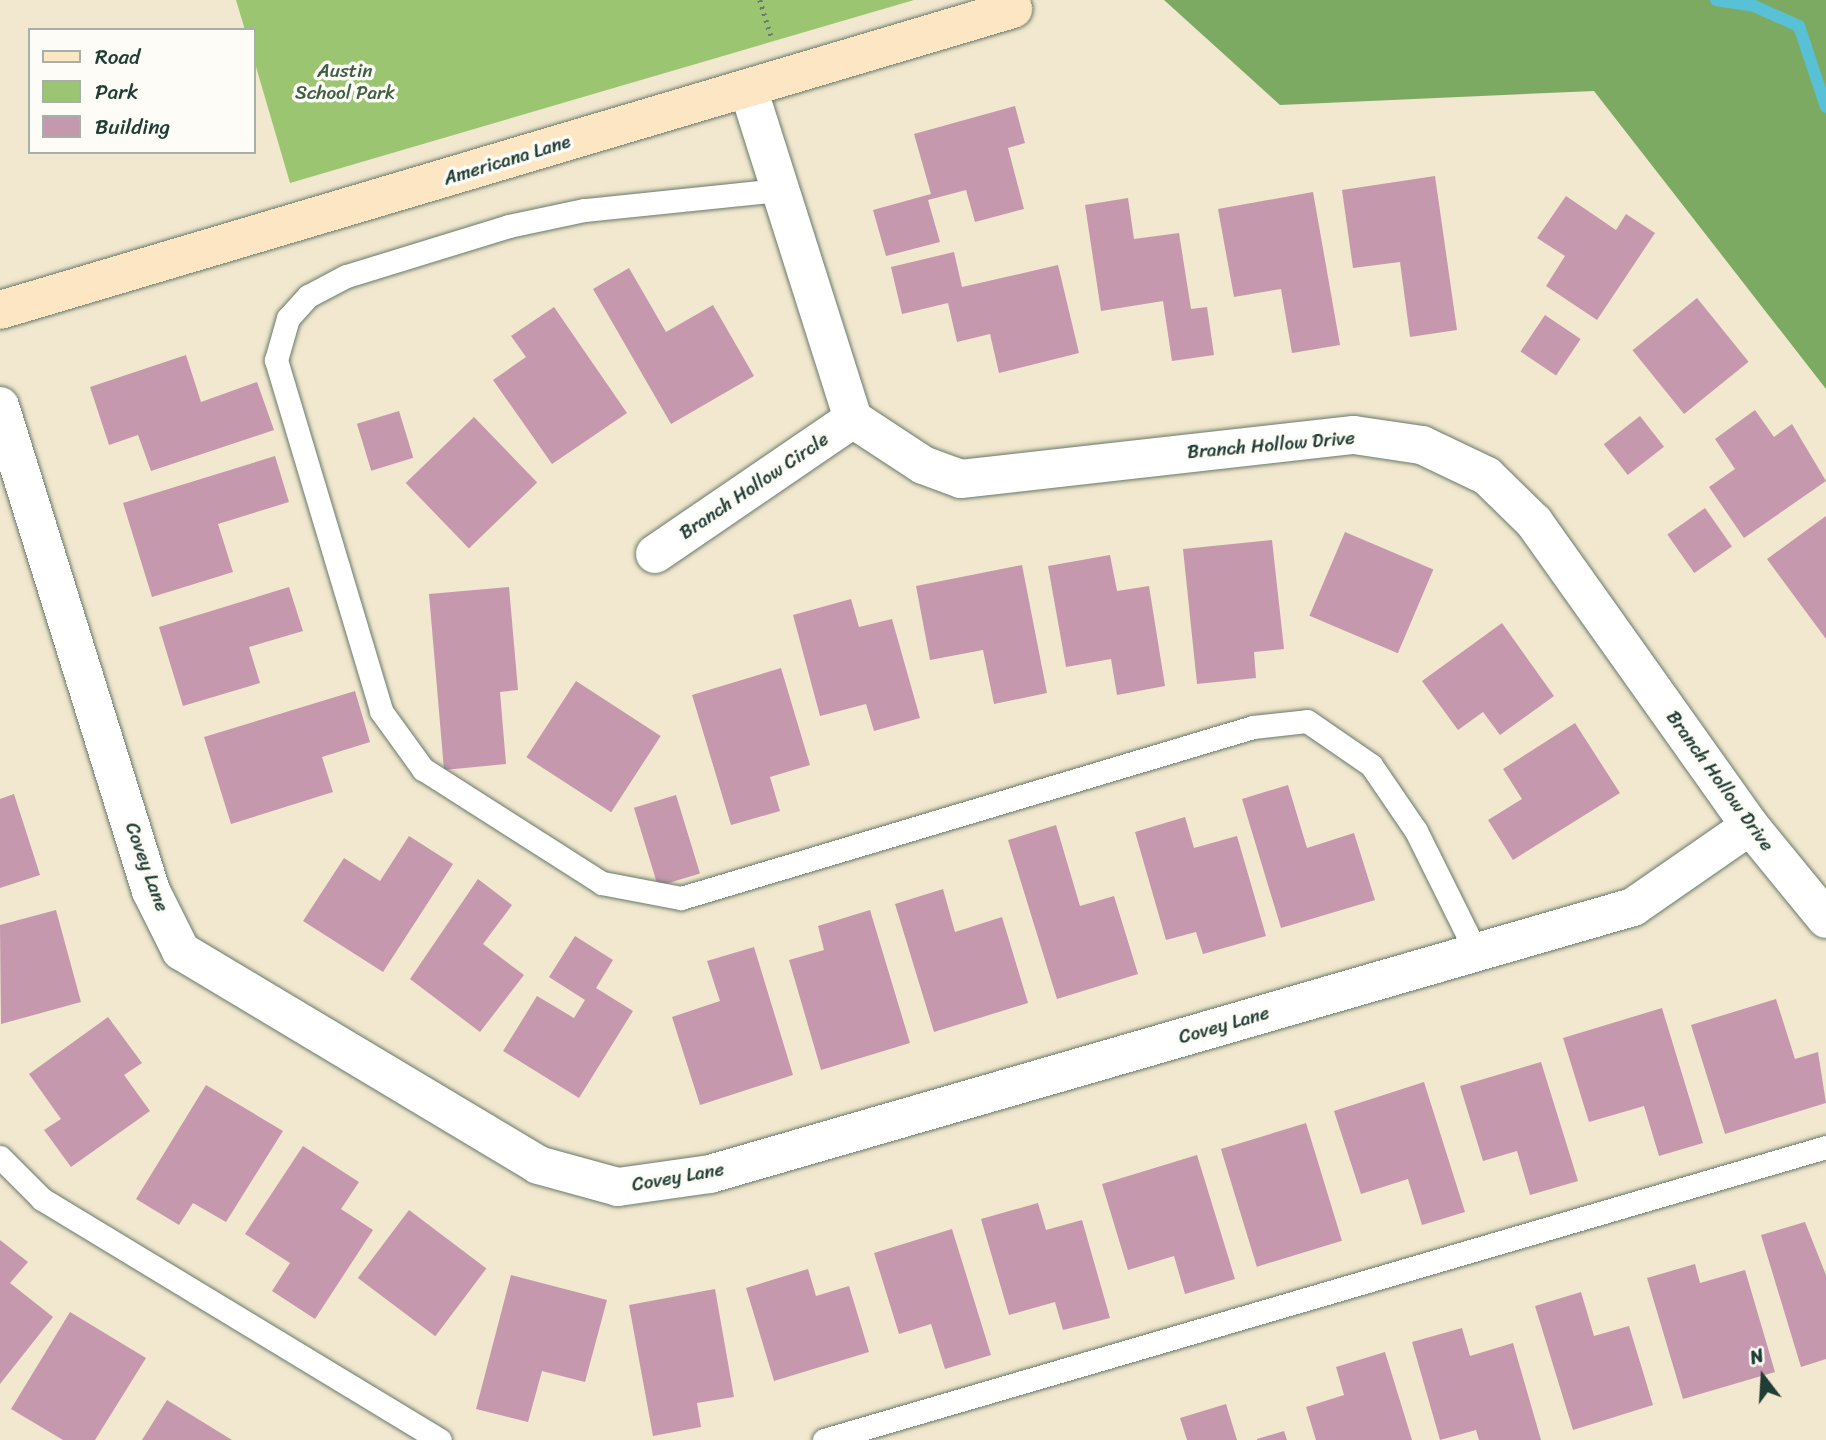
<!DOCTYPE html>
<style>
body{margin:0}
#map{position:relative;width:1826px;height:1440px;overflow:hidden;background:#f2e8cf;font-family:Sriracha,sans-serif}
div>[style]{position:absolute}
.green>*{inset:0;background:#9cc571}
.forest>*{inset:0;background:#7daa63}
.stream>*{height:12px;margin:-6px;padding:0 6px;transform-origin:6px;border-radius:6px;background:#59c1d6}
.building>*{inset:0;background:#c598ae;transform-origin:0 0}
.path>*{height:4.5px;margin-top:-2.25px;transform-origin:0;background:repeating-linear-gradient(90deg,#69796a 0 2px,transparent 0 7px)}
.roads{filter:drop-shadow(0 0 2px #69796a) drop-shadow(0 0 2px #69796a)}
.lane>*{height:23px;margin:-11.5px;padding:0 11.5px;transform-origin:11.5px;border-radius:11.5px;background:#fff}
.street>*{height:38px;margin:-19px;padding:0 19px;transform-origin:19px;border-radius:19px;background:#fff}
.secondary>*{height:38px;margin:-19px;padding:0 19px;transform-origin:19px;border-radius:19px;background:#fce6c4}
span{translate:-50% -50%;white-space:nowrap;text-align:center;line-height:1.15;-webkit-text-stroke:7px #fdfcf7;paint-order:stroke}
.park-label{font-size:19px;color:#3e5f43}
.street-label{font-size:19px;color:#1f3d34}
.legend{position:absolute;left:28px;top:28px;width:228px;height:126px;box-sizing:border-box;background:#fdfcf7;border:2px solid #a4b0a9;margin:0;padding:9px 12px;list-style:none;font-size:21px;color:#1f3d34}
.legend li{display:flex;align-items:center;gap:14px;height:35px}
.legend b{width:35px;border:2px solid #a4b0a9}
.north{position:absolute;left:1728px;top:1342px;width:70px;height:70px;-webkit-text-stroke:5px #fdfcf7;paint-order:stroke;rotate:343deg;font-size:19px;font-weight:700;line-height:28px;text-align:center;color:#1f3d34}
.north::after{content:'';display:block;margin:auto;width:24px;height:32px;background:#1f3d34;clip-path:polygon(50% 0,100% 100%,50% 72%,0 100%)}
</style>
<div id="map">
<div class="green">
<div style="clip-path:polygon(236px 0,914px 0,290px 183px,254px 60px,254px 30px,245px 30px)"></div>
</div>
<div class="forest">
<div style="clip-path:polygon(1164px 0,1826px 0,1826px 389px,1594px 91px,1280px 105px)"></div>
</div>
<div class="stream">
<div style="left:1716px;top:0;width:38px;rotate:9deg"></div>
<div style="left:1754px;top:6px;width:49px;rotate:24deg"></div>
<div style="left:1799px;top:26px;width:85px;rotate:71.6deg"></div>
</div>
<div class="building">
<div style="clip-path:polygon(1015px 106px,1025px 143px,1008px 148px,1024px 209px,975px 222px,966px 190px,928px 200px,940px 242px,886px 256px,873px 210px,931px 194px,914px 134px)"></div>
<div style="clip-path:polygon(1435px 176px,1457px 330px,1410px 337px,1400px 262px,1353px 268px,1342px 190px)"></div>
<div style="clip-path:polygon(1313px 192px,1340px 345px,1292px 353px,1281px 289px,1234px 297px,1218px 209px)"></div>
<div style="clip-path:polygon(1566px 196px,1616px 230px,1626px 214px,1655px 233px,1597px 320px,1546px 286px,1565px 256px,1537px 238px)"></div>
<div style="clip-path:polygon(1128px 198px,1134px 239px,1179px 233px,1191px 309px,1207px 307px,1214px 355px,1172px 361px,1163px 301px,1101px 311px,1085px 205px)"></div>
<div style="clip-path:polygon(954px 252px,962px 287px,1058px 265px,1079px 353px,999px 373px,990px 334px,957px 342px,948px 303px,902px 314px,891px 267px)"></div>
<div style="clip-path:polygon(629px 268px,666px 332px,713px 305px,754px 376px,671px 424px,593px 289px)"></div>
<div style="left:1697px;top:298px;width:82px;height:83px;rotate:51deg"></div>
<div style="clip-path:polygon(554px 307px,627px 413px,552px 464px,493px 380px,526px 357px,511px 336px)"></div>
<div style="left:1545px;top:315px;width:43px;height:44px;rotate:34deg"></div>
<div style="clip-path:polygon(186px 355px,201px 402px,257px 382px,274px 430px,151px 471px,138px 435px,109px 445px,90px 387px)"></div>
<div style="clip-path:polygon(1755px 410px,1774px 437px,1792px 424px,1826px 481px,1744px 538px,1709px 487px,1735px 469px,1715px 439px)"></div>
<div style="left:399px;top:411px;width:49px;height:44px;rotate:73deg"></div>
<div style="left:1640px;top:416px;width:39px;height:46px;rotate:52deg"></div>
<div style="left:474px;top:417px;width:91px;height:95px;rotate:46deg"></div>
<div style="clip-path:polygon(275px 456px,289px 502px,218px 524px,233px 572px,152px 597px,123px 503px)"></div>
<div style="left:1705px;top:508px;width:47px;height:46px;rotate:55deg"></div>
<div style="clip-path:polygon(1826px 516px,1826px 639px,1767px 559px)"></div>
<div style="left:1345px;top:532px;width:96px;height:91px;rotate:23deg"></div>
<div style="clip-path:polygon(1272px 540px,1284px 649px,1254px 652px,1256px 678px,1197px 684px,1183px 549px)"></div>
<div style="clip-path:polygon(1110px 555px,1117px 591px,1149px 586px,1165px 686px,1117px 695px,1111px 659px,1066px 667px,1048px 566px)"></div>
<div style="clip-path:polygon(1022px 565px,1047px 693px,994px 704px,983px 650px,930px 660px,916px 586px)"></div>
<div style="clip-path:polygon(289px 587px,303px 631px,249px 647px,260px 683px,183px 706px,159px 627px)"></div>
<div style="clip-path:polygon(509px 587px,518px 690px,500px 692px,506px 764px,444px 770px,429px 594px)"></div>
<div style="clip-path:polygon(851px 599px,859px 627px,892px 619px,920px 718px,874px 731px,866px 704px,820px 716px,793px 615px)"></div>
<div style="clip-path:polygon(1502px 623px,1554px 696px,1500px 735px,1483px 712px,1458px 730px,1422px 681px)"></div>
<div style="clip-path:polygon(781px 668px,810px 765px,770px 777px,780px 811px,731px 825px,692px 695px)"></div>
<div style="left:576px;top:681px;width:101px;height:91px;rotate:33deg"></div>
<div style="clip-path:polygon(355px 691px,370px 742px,322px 757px,333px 792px,231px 824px,204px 737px)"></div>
<div style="clip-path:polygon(1575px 723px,1620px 793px,1513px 860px,1488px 820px,1522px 799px,1503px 769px)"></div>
<div style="clip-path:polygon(1288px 785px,1307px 848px,1354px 833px,1375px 900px,1281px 928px,1242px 799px)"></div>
<div style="clip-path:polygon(14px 794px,40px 875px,0 888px,0 799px)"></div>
<div style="left:676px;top:795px;width:82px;height:44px;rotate:73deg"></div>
<div style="clip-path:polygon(1185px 817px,1194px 848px,1237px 836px,1266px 936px,1203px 954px,1196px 932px,1166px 940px,1135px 832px)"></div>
<div style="clip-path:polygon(1056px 825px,1080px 906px,1114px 896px,1138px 974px,1057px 999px,1008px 840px)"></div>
<div style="clip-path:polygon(409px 836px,453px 864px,383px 972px,303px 921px,344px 858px,380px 881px)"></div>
<div style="clip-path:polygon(478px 879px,512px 905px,483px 944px,524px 975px,480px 1032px,410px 979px)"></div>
<div style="clip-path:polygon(943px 889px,955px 932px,1002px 917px,1028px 1003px,934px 1032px,895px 904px)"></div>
<div style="clip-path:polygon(56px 910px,81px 1002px,1px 1024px,0 925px)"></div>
<div style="clip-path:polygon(870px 910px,910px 1043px,821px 1070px,789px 960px,824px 950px,818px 926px)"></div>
<div style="clip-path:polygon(575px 936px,613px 960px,596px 988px,633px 1011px,579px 1098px,503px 1051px,537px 996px,574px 1018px,585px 1000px,549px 977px)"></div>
<div style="clip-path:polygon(754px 947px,793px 1075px,700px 1105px,672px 1017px,720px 1001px,707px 961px)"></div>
<div style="clip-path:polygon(1776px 999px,1795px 1059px,1818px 1052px,1826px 1103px,1725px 1134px,1691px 1025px)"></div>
<div style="clip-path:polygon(1662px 1008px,1703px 1143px,1659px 1156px,1644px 1106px,1589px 1122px,1563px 1038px)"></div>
<div style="clip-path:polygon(108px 1017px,142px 1063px,124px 1075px,150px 1111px,71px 1167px,44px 1130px,61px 1119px,29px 1074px)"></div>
<div style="clip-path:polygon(1541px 1062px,1578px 1181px,1530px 1195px,1517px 1151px,1483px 1161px,1460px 1086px)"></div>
<div style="clip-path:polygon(1424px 1082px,1465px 1212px,1422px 1225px,1408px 1179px,1361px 1194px,1334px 1111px)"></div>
<div style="clip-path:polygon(206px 1085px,283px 1131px,226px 1222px,193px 1203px,179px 1225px,136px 1199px)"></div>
<div style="left:1306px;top:1123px;width:123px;height:89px;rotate:73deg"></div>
<div style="clip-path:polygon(303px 1146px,359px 1182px,341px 1209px,373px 1230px,315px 1319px,272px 1291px,290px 1263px,245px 1234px)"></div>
<div style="clip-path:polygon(1197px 1155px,1235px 1279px,1185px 1294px,1174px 1256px,1128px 1270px,1102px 1184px)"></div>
<div style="clip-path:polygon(1038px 1203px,1046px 1230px,1082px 1220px,1110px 1318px,1063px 1330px,1055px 1302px,1009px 1315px,981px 1219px)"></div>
<div style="left:409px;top:1210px;width:97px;height:85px;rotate:37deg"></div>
<div style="clip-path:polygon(1805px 1222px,1826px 1275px,1826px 1359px,1801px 1367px,1761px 1235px)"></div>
<div style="clip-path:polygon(952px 1229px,991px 1355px,945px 1369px,931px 1324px,899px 1334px,874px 1253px)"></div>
<div style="clip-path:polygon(0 1240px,28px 1262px,10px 1283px,53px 1317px,0 1384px)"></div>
<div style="clip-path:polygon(1695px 1264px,1700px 1283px,1745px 1270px,1775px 1372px,1683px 1399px,1647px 1278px)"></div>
<div style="clip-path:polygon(808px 1269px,816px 1296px,849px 1286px,869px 1352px,774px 1381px,746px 1288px)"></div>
<div style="clip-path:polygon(511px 1275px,607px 1300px,585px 1382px,542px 1371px,528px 1422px,476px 1409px)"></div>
<div style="clip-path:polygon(715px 1289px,734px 1397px,697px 1403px,701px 1427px,653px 1436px,629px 1305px)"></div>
<div style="clip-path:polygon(1581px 1292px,1594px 1336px,1629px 1326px,1653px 1405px,1573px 1430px,1535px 1306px)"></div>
<div style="clip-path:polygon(70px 1312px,146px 1358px,95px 1440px,63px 1440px,11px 1409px)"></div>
<div style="clip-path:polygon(1462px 1328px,1470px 1356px,1513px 1343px,1541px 1440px,1479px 1440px,1476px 1430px,1440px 1440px,1412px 1342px)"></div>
<div style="clip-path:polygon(1385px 1352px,1412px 1440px,1316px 1440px,1306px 1407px,1344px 1395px,1336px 1367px)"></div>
<div style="clip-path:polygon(167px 1400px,232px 1440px,142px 1440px)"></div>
<div style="clip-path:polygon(1226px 1404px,1237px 1440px,1187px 1440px,1180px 1418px)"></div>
<div style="clip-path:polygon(1284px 1431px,1287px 1440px,1257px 1440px,1257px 1439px)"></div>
</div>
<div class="path">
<div style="left:760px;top:0;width:41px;rotate:72.9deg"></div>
</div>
<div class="roads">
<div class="lane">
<div style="left:779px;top:190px;width:196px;rotate:174.1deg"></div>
<div style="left:584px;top:210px;width:77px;rotate:168deg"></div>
<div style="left:509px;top:226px;width:170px;rotate:162.9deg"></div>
<div style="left:346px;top:276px;width:43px;rotate:152.2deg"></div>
<div style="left:308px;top:296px;width:30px;rotate:132deg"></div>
<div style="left:288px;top:318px;width:44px;rotate:105.9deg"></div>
<div style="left:276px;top:360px;width:366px;rotate:73.3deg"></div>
<div style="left:381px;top:711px;width:72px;rotate:54.1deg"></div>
<div style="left:423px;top:769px;width:212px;rotate:32.5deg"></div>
<div style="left:602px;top:883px;width:80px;rotate:10.8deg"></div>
<div style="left:681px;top:898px;width:597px;rotate:-16.64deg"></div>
<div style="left:1253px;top:727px;width:54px;rotate:-6.3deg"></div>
<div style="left:1307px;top:721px;width:78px;rotate:34.5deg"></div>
<div style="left:1371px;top:765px;width:80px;rotate:55.7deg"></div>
<div style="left:1416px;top:831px;width:135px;rotate:63.6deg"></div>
<div style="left:0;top:1157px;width:59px;rotate:45deg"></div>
<div style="left:42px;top:1199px;width:465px;rotate:31.2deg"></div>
<div style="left:824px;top:1440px;width:1044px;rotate:-16.3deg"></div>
</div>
<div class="street">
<div style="left:748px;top:88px;width:347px;rotate:72.4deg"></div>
<div style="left:853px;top:419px;width:84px;rotate:33.3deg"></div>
<div style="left:923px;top:465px;width:40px;rotate:20.2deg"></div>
<div style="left:961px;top:479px;width:395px;rotate:-6.4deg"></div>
<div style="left:1354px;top:435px;width:69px;rotate:8.4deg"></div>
<div style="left:1422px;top:445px;width:72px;rotate:25.5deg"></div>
<div style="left:1487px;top:476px;width:66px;rotate:44.4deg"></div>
<div style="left:1534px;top:522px;width:373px;rotate:54.6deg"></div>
<div style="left:1750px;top:826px;width:120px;rotate:50.7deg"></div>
<div style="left:0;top:406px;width:508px;rotate:72.71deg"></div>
<div style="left:151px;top:891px;width:67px;rotate:63.4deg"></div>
<div style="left:181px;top:951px;width:416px;rotate:30.9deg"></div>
<div style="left:538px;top:1165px;width:83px;rotate:15.4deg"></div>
<div style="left:618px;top:1187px;width:93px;rotate:-8deg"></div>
<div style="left:710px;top:1174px;width:961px;rotate:-16.13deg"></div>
<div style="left:1633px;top:907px;width:142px;rotate:-34.7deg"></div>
<div style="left:655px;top:554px;width:240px;rotate:-34.3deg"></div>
</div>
<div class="secondary">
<div style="left:0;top:310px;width:1057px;rotate:-16.55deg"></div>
</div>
</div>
<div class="park-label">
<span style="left:345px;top:82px">Austin<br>School Park</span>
</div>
<div class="street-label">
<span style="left:507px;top:160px;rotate:-17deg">Americana Lane</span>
<span style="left:1271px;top:445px;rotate:-5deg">Branch Hollow Drive</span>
<span style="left:754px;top:486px;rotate:-34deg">Branch Hollow Circle</span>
<span style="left:1720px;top:781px;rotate:54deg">Branch Hollow Drive</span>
<span style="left:147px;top:867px;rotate:70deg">Covey Lane</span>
<span style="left:1224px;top:1025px;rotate:-16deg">Covey Lane</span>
<span style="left:678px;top:1177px;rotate:-10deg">Covey Lane</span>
</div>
<ul class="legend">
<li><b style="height:9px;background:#fce6c4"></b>Road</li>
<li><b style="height:19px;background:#9cc571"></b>Park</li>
<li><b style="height:19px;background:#c598ae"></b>Building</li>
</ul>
<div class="north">N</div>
</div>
